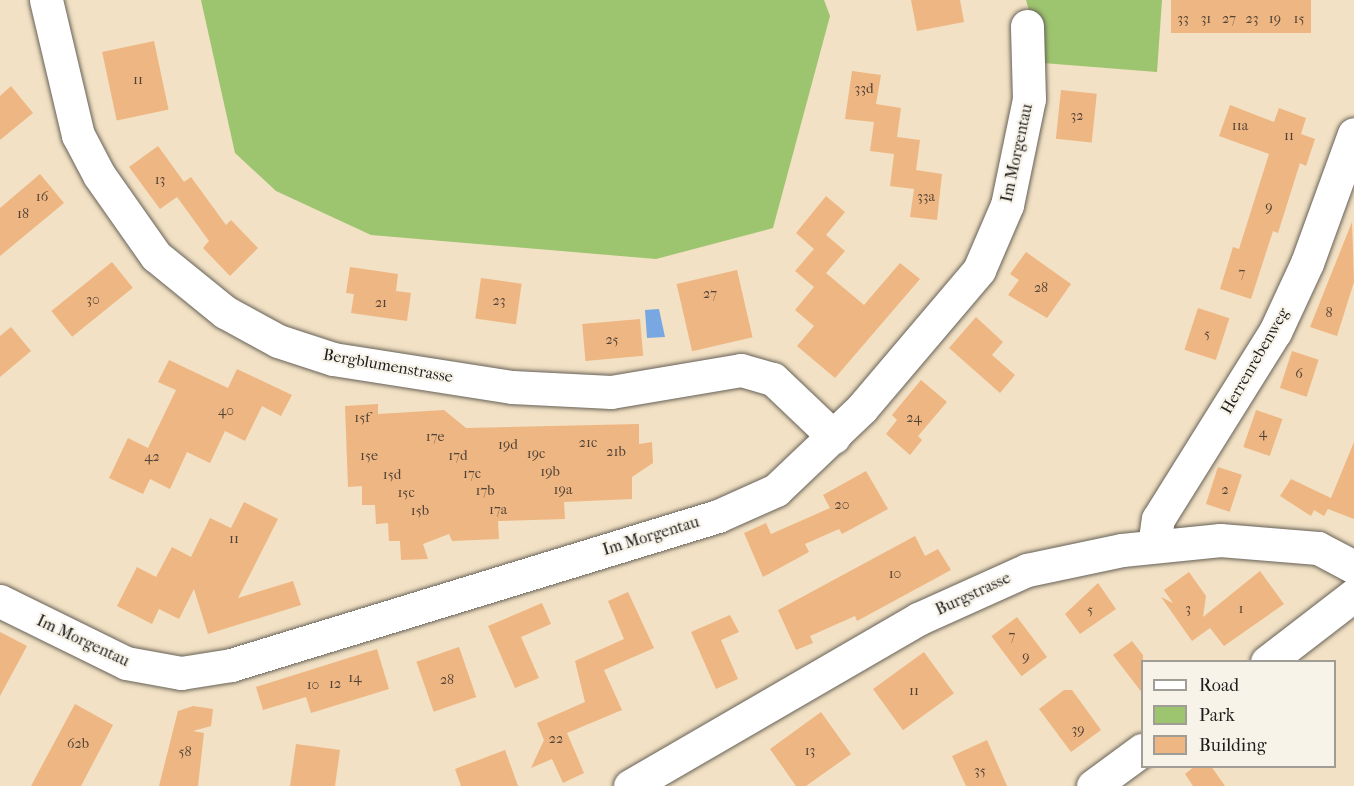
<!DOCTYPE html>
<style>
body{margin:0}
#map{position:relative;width:1354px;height:786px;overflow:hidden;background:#f2e1c4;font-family:"IM FELL French Canon",serif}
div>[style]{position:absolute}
.green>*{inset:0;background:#9dc46f}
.water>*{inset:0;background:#78a7e2}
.building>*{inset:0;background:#eeb682;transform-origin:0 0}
.roads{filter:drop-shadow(0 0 2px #676157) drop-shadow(0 0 2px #676157)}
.minor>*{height:33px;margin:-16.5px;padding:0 16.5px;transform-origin:16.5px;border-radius:16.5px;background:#fff}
span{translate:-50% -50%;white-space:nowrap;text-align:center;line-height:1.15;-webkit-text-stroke:4.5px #f7f3e8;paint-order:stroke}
.number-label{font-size:14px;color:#504236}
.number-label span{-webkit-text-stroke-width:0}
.street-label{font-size:16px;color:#1c1c1c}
.legend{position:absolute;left:1141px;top:660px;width:195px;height:108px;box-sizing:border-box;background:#f7f3e8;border:2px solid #9f9d96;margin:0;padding:8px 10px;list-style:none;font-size:18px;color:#1c1c1c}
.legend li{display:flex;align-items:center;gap:12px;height:30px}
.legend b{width:30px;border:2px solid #9f9d96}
</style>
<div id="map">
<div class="green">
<div style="clip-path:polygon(201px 0,824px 0,830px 16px,773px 228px,656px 259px,371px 235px,276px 191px,235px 153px)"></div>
<div style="clip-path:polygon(1026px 0,1162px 0,1157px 72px,1043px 63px)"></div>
</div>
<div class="water">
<div style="clip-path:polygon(659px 309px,665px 337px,647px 338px,645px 310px)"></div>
</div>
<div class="building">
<div style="clip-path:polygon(911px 0,960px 0,964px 22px,917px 31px)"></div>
<div style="left:1171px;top:0;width:140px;height:33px"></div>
<div style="left:154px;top:41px;width:70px;height:53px;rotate:78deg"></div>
<div style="clip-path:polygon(852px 71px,881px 75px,876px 104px,901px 108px,897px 137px,920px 140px,916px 170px,942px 174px,937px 220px,910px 217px,914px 189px,890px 186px,894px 154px,870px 151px,874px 122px,845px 119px)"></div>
<div style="clip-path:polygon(11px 86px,33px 113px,0 140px,0 96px)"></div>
<div style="left:1061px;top:90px;width:36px;height:49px;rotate:6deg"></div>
<div style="clip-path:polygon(1230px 105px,1274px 122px,1279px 108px,1306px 118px,1301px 134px,1315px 139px,1306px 166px,1300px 163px,1278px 233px,1273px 231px,1251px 299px,1220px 289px,1233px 247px,1239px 249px,1269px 154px,1219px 136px)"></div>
<div style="clip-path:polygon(158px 146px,184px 182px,191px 177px,226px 225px,231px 220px,258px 248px,230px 276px,203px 248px,209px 241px,177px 197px,160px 209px,129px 167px)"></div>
<div style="clip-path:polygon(40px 174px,64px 203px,0 256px,0 208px)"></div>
<div style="clip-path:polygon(826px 196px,845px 212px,826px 235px,845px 251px,826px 273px,864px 305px,900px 263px,920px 279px,835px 378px,797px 346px,814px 326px,795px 310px,814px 287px,795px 271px,814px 249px,796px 233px)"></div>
<div style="clip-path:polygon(1352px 222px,1354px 282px,1337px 336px,1310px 327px)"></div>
<div style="clip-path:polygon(1026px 252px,1071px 284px,1047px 318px,1008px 295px,1019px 280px,1010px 274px)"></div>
<div style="left:112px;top:262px;width:33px;height:78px;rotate:51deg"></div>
<div style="clip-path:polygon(350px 267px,398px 274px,396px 291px,411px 293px,407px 321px,351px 313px,354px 294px,346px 293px)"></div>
<div style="left:737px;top:270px;width:69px;height:62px;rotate:77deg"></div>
<div style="left:481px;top:278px;width:41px;height:41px;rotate:8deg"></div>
<div style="left:1198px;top:308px;width:33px;height:44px;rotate:18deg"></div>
<div style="clip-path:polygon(976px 317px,1003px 342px,992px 355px,1015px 375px,1000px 393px,949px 348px)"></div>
<div style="left:640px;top:319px;width:37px;height:58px;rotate:85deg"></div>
<div style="clip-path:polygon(11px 327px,31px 351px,0 377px,0 336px)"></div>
<div style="left:1292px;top:351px;width:28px;height:39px;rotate:18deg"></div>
<div style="clip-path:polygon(169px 360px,228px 388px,237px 369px,292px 395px,281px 416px,262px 406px,245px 441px,225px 431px,210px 463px,187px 452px,170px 489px,150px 479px,143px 494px,109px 478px,128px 438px,148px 448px,176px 390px,158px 382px)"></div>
<div style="clip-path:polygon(921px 380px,947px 402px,918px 436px,922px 440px,910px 455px,886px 434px,897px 420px,892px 415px)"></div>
<div style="clip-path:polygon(378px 404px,378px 414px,444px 410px,466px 428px,639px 424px,639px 444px,652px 442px,653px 463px,632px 477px,632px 499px,564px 502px,565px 519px,498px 521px,499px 539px,452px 541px,449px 534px,423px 544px,428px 559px,401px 560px,400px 541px,389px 541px,388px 523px,376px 524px,375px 505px,362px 505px,362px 486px,348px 487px,345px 406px)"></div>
<div style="left:1256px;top:410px;width:28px;height:39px;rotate:19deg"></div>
<div style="clip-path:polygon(1354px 442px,1354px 519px,1328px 509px,1324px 516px,1314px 510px,1311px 516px,1280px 496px,1291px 479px,1331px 498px)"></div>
<div style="left:1218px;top:467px;width:25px;height:39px;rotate:18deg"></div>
<div style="clip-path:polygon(866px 471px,888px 509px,842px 534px,839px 529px,805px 544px,809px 552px,763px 577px,744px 533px,766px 523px,771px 534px,830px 508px,823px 495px)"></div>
<div style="clip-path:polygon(244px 502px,278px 519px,238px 598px,293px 581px,301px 605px,208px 634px,194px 589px,179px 619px,159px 609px,152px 624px,117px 606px,137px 567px,156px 577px,172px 547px,191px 557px,210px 518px,231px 528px)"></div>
<div style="clip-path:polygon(915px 536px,925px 556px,938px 549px,951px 570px,857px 621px,855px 616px,810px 636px,813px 643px,796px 650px,778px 610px)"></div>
<div style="clip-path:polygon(1260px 571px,1284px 604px,1224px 646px,1210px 628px,1192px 641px,1161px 597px,1173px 603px,1164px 590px,1189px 572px,1206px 596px,1203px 617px)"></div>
<div style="clip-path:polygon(1098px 583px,1116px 609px,1080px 634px,1065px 614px)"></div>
<div style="clip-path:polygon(628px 592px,654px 648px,604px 670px,622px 710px,567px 733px,584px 773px,563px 783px,552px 759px,531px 768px,544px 740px,537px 723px,585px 702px,575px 661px,624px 639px,608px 601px)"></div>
<div style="clip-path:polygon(542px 603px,551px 624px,521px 637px,539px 678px,515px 688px,488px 626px)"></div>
<div style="clip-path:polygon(730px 615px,739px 632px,721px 640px,738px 679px,716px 689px,691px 632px)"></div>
<div style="left:1017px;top:617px;width:50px;height:32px;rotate:53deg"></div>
<div style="clip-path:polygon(0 632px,27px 646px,0 696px)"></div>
<div style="clip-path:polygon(1132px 641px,1143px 655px,1143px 694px,1113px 655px)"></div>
<div style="left:459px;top:647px;width:53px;height:45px;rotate:71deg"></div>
<div style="clip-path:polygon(377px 649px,389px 689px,311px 713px,306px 697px,263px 710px,256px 687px)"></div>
<div style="left:924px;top:652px;width:51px;height:63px;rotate:54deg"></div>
<div style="clip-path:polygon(1064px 690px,1072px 690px,1101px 730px,1071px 752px,1039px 709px)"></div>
<div style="clip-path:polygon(75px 704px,113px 725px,81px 786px,31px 786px)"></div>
<div style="clip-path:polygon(193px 706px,213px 709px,211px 726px,193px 731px,204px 733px,198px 786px,159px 786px,178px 711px)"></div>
<div style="clip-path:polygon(821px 712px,851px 754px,806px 786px,796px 786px,770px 749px)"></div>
<div style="clip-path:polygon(987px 740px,1007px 786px,966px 786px,952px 756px)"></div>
<div style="clip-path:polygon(296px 744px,340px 750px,335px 786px,290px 786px)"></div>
<div style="clip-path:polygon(505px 750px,518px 786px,461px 786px,455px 769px)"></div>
<div style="clip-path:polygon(1195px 766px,1211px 766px,1225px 786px,1193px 786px,1185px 774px)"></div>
</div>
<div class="roads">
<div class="minor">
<div style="left:46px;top:0;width:139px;rotate:76.7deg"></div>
<div style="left:78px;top:135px;width:45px;rotate:62.3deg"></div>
<div style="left:99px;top:175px;width:99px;rotate:54.9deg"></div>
<div style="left:156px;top:256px;width:89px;rotate:39.1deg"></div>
<div style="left:225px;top:312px;width:60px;rotate:28.7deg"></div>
<div style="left:278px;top:341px;width:58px;rotate:18.1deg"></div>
<div style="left:333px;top:359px;width:181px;rotate:8.9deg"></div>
<div style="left:512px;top:387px;width:99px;rotate:2.9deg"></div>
<div style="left:611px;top:392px;width:132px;rotate:-9.6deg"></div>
<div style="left:741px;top:370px;width:33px;rotate:16deg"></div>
<div style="left:773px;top:379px;width:84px;rotate:43.6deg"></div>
<div style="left:1154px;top:546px;width:27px;rotate:-82deg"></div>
<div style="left:1158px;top:519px;width:221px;rotate:-58deg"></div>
<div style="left:1275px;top:332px;width:76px;rotate:-65.1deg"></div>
<div style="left:1307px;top:263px;width:137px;rotate:-70deg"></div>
<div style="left:0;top:601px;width:140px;rotate:26.2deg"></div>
<div style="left:126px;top:663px;width:56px;rotate:10.3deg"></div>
<div style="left:181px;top:673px;width:51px;rotate:-9.1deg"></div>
<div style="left:231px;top:665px;width:509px;rotate:-17.01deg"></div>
<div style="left:718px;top:516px;width:64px;rotate:-24.1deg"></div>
<div style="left:776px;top:490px;width:119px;rotate:-43.6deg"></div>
<div style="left:862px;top:408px;width:181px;rotate:-49.7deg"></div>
<div style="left:979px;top:270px;width:71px;rotate:-66.7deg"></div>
<div style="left:1007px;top:205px;width:108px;rotate:-78.3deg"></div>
<div style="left:1029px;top:99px;width:73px;rotate:-91.6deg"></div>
<div style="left:1267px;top:662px;width:110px;rotate:-37.6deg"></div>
<div style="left:630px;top:786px;width:333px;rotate:-30.1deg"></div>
<div style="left:918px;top:619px;width:120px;rotate:-24.2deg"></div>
<div style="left:1027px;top:570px;width:97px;rotate:-11.9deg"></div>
<div style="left:1122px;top:550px;width:99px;rotate:-5.8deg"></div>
<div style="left:1220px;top:540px;width:98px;rotate:4.7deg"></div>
<div style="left:1318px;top:548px;width:41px;rotate:27.8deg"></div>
<div style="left:1093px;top:786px;width:61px;rotate:-36.3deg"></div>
</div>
</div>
<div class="number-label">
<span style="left:1183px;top:19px">33</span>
<span style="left:1206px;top:19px">31</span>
<span style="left:1229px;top:19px">27</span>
<span style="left:1252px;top:19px">23</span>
<span style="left:1275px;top:19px">19</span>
<span style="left:1299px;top:19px">15</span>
<span style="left:138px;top:80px">11</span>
<span style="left:864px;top:89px">33d</span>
<span style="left:1077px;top:116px">32</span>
<span style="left:1240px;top:126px">11a</span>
<span style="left:1289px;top:136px">11</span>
<span style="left:160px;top:180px">13</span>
<span style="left:42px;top:197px">16</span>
<span style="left:926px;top:197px">33a</span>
<span style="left:1269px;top:207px">9</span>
<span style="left:23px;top:214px">18</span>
<span style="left:1242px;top:273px">7</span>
<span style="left:1041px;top:288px">28</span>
<span style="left:710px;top:294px">27</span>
<span style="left:93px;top:300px">30</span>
<span style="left:499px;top:301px">23</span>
<span style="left:381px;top:303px">21</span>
<span style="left:1329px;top:313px">8</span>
<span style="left:1207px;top:334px">5</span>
<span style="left:612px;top:340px">25</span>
<span style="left:1299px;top:374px">6</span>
<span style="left:226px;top:411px">40</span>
<span style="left:362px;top:418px">15f</span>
<span style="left:914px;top:418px">24</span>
<span style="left:1263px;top:433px">4</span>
<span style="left:435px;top:437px">17e</span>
<span style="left:588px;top:443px">21c</span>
<span style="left:508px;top:445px">19d</span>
<span style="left:616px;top:452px">21b</span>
<span style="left:536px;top:454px">19c</span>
<span style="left:369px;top:456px">15e</span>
<span style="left:458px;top:456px">17d</span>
<span style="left:152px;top:457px">42</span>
<span style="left:550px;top:472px">19b</span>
<span style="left:472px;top:474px">17c</span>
<span style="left:392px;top:475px">15d</span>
<span style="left:563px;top:490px">19a</span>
<span style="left:1225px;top:490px">2</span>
<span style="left:485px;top:491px">17b</span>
<span style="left:406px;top:493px">15c</span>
<span style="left:842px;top:505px">20</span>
<span style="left:498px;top:510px">17a</span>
<span style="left:420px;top:511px">15b</span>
<span style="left:234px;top:539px">11</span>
<span style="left:895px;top:574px">10</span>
<span style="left:1188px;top:609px">3</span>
<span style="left:1241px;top:609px">1</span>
<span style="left:1090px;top:610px">5</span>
<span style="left:1012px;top:636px">7</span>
<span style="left:1026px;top:657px">9</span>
<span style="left:355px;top:678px">14</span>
<span style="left:447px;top:680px">28</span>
<span style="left:335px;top:684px">12</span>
<span style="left:313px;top:685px">10</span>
<span style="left:914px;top:691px">11</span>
<span style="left:1078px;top:730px">39</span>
<span style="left:556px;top:739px">22</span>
<span style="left:78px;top:744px">62b</span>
<span style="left:810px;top:751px">13</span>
<span style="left:185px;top:752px">58</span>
<span style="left:980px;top:771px">35</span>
</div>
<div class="street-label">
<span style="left:1017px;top:153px;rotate:-78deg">Im Morgentau</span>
<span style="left:1255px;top:361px;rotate:-60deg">Herrenrebenweg</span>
<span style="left:388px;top:366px;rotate:10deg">Bergblumenstrasse</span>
<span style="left:651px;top:536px;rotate:-17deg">Im Morgentau</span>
<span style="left:973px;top:594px;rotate:-25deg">Burgstrasse</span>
<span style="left:83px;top:641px;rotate:25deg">Im Morgentau</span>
</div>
<ul class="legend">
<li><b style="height:8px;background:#fff"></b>Road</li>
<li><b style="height:16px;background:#9dc46f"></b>Park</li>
<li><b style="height:16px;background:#eeb682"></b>Building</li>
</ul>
</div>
